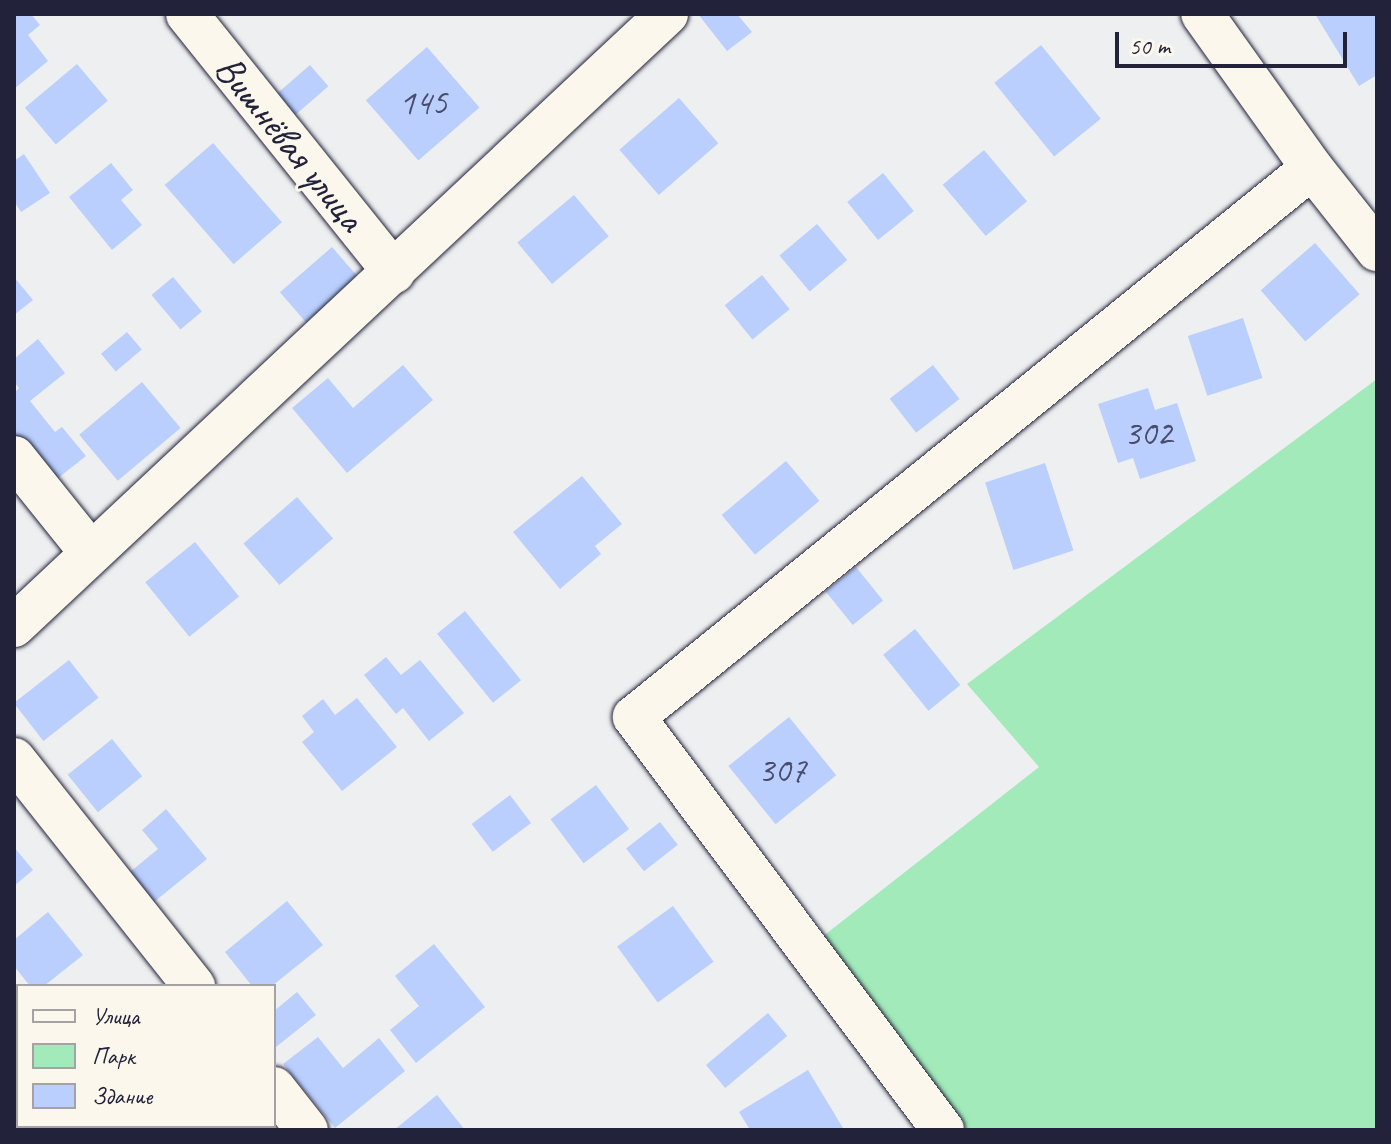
<!DOCTYPE html>
<meta charset="utf-8">
<style>
body{margin:0}
#map{position:relative;width:1391px;height:1144px;overflow:hidden;background:#eeeff0;font-family:Caveat,sans-serif}
div>[style]{position:absolute}
.green>*{inset:0;background:#a2eab9}
.building>*{inset:0;background:#bacffe;transform-origin:0 0}
.roads{filter:drop-shadow(0 0 2px #22223b) drop-shadow(0 0 2px #22223b)}
.minor>*{height:42px;margin:-21px;padding:0 21px;transform-origin:21px;border-radius:21px;background:#fbf7ec}
span{translate:-50% -50%;white-space:nowrap;text-align:center;line-height:1.15;-webkit-text-stroke:6px #fbf7ec;paint-order:stroke}
.number-label{font-size:36px;color:#484d6c}
.number-label span{-webkit-text-stroke-width:0}
.street-label{font-size:40px;color:#22223b}
.frame{position:absolute;inset:0;border:16px solid #22223b;pointer-events:none}
.legend{position:absolute;left:16px;top:984px;width:260px;height:144px;box-sizing:border-box;background:#fbf7ec;border:2px solid #a4a2a5;margin:0;padding:10px 14px;list-style:none;font-size:24px;color:#22223b}
.legend li{display:flex;align-items:center;gap:16px;height:40px}
.legend b{width:40px;border:2px solid #a4a2a5}
.scale{position:absolute;left:1115px;top:32px;width:232px;height:36px;box-sizing:border-box;border:4px solid #22223b;border-top:0;padding-left:10px;font-size:24px;line-height:28px;white-space:nowrap;color:#22223b;-webkit-text-stroke:6px #fbf7ec;paint-order:stroke}
</style>
<div id="map">
<div class="green">
<div style="clip-path:polygon(1377px 379px,1377px 1130px,967px 1130px,822px 937px,1039px 767px,967px 684px)"></div>
</div>
<div class="building">
<div style="clip-path:polygon(14px 14px,31px 14px,40px 25px,28px 35px,48px 61px,14px 89px)"></div>
<div style="clip-path:polygon(698px 14px,737px 14px,752px 32px,727px 51px)"></div>
<div style="clip-path:polygon(1315px 14px,1377px 14px,1377px 75px,1359px 86px)"></div>
<div style="left:1041px;top:45px;width:95px;height:60px;rotate:51deg"></div>
<div style="left:427px;top:47px;width:80px;height:81px;rotate:49deg"></div>
<div style="left:77px;top:64px;width:48px;height:68px;rotate:50deg"></div>
<div style="left:310px;top:65px;width:28px;height:50px;rotate:49deg"></div>
<div style="left:679px;top:98px;width:60px;height:79px;rotate:49deg"></div>
<div style="left:213px;top:143px;width:105px;height:64px;rotate:49deg"></div>
<div style="left:984px;top:150px;width:67px;height:54px;rotate:50deg"></div>
<div style="clip-path:polygon(24px 154px,50px 193px,21px 212px,14px 201px,14px 161px)"></div>
<div style="clip-path:polygon(111px 163px,133px 190px,121px 200px,142px 225px,112px 250px,69px 197px)"></div>
<div style="left:883px;top:173px;width:49px;height:46px;rotate:51deg"></div>
<div style="left:574px;top:195px;width:54px;height:74px;rotate:50deg"></div>
<div style="left:817px;top:224px;width:47px;height:49px;rotate:50deg"></div>
<div style="left:1315px;top:243px;width:68px;height:72px;rotate:49deg"></div>
<div style="left:332px;top:247px;width:40px;height:69px;rotate:49deg"></div>
<div style="left:762px;top:275px;width:44px;height:48px;rotate:51deg"></div>
<div style="clip-path:polygon(14px 277px,33px 300px,14px 315px)"></div>
<div style="left:173px;top:277px;width:45px;height:28px;rotate:50deg"></div>
<div style="left:1243px;top:318px;width:63px;height:58px;rotate:72deg"></div>
<div style="left:127px;top:332px;width:23px;height:34px;rotate:50deg"></div>
<div style="clip-path:polygon(38px 339px,65px 373px,30px 401px,55px 432px,62px 427px,86px 456px,53px 482px,14px 434px,14px 393px,19px 388px,14px 382px,14px 359px)"></div>
<div style="clip-path:polygon(403px 365px,433px 400px,347px 473px,292px 408px,328px 378px,353px 408px)"></div>
<div style="left:933px;top:365px;width:43px;height:55px;rotate:52deg"></div>
<div style="left:142px;top:382px;width:60px;height:82px;rotate:50deg"></div>
<div style="clip-path:polygon(1148px 388px,1155px 410px,1177px 403px,1196px 461px,1140px 479px,1133px 458px,1118px 463px,1098px 404px)"></div>
<div style="left:786px;top:461px;width:52px;height:84px;rotate:50deg"></div>
<div style="left:1045px;top:463px;width:92px;height:63px;rotate:72deg"></div>
<div style="clip-path:polygon(582px 476px,622px 524px,595px 546px,601px 554px,560px 589px,513px 532px)"></div>
<div style="left:297px;top:497px;width:55px;height:71px;rotate:49deg"></div>
<div style="left:195px;top:542px;width:70px;height:64px;rotate:51deg"></div>
<div style="left:856px;top:567px;width:43px;height:39px;rotate:51deg"></div>
<div style="left:465px;top:611px;width:89px;height:36px;rotate:51deg"></div>
<div style="left:915px;top:629px;width:72px;height:41px;rotate:51deg"></div>
<div style="clip-path:polygon(386px 657px,401px 675px,420px 660px,464px 713px,429px 741px,403px 708px,396px 714px,364px 675px)"></div>
<div style="left:69px;top:660px;width:48px;height:70px;rotate:52deg"></div>
<div style="clip-path:polygon(357px 698px,397px 747px,342px 791px,302px 742px,314px 732px,302px 716px,323px 699px,335px 715px)"></div>
<div style="left:789px;top:717px;width:75px;height:78px;rotate:51deg"></div>
<div style="left:112px;top:739px;width:48px;height:57px;rotate:51deg"></div>
<div style="left:596px;top:785px;width:55px;height:57px;rotate:53deg"></div>
<div style="left:510px;top:795px;width:35px;height:48px;rotate:53deg"></div>
<div style="clip-path:polygon(166px 809px,207px 859px,154px 902px,130px 872px,158px 849px,142px 830px)"></div>
<div style="left:660px;top:822px;width:29px;height:43px;rotate:52deg"></div>
<div style="clip-path:polygon(14px 847px,33px 870px,14px 886px)"></div>
<div style="clip-path:polygon(287px 901px,323px 945px,272px 986px,252px 986px,225px 952px)"></div>
<div style="left:673px;top:906px;width:69px;height:69px;rotate:54deg"></div>
<div style="clip-path:polygon(48px 912px,83px 955px,44px 986px,30px 986px,14px 966px,14px 940px)"></div>
<div style="clip-path:polygon(434px 944px,485px 1007px,416px 1063px,390px 1030px,419px 1006px,395px 976px)"></div>
<div style="clip-path:polygon(297px 992px,316px 1015px,276px 1047px,274px 1011px)"></div>
<div style="left:768px;top:1013px;width:30px;height:81px;rotate:50deg"></div>
<div style="clip-path:polygon(318px 1037px,343px 1068px,379px 1038px,405px 1071px,335px 1128px,283px 1064px)"></div>
<div style="clip-path:polygon(14px 1050px,18px 1054px,18px 1101px,14px 1097px)"></div>
<div style="clip-path:polygon(808px 1070px,843px 1128px,750px 1130px,739px 1112px)"></div>
<div style="clip-path:polygon(437px 1095px,465px 1130px,394px 1130px)"></div>
</div>
<div class="roads">
<div class="minor">
<div style="left:187px;top:14px;width:331px;rotate:51.3deg"></div>
<div style="left:1312px;top:168px;width:105px;rotate:51.6deg"></div>
<div style="left:14px;top:457px;width:123px;rotate:51.3deg"></div>
<div style="left:14px;top:626px;width:895px;rotate:-43.14deg"></div>
<div style="left:14px;top:759px;width:290px;rotate:51.6deg"></div>
<div style="left:274px;top:1088px;width:53px;rotate:51.8deg"></div>
<div style="left:943px;top:1130px;width:516px;rotate:-126.8deg"></div>
<div style="left:634px;top:717px;width:872px;rotate:-39deg"></div>
<div style="left:1312px;top:168px;width:189px;rotate:-125.5deg"></div>
</div>
</div>
<div class="number-label">
<span style="left:423px;top:103px">145</span>
<span style="left:1148px;top:434px">302</span>
<span style="left:782px;top:771px">307</span>
</div>
<div class="street-label">
<span style="left:290px;top:143px;rotate:51deg">Вишнёвая улица</span>
</div>
<div class="frame"></div>
<ul class="legend">
<li><b style="height:10px;background:#fbf7ec"></b>Улица</li>
<li><b style="height:22px;background:#a2eab9"></b>Парк</li>
<li><b style="height:22px;background:#bacffe"></b>Здание</li>
</ul>
<div class="scale">50 m</div>
</div>
